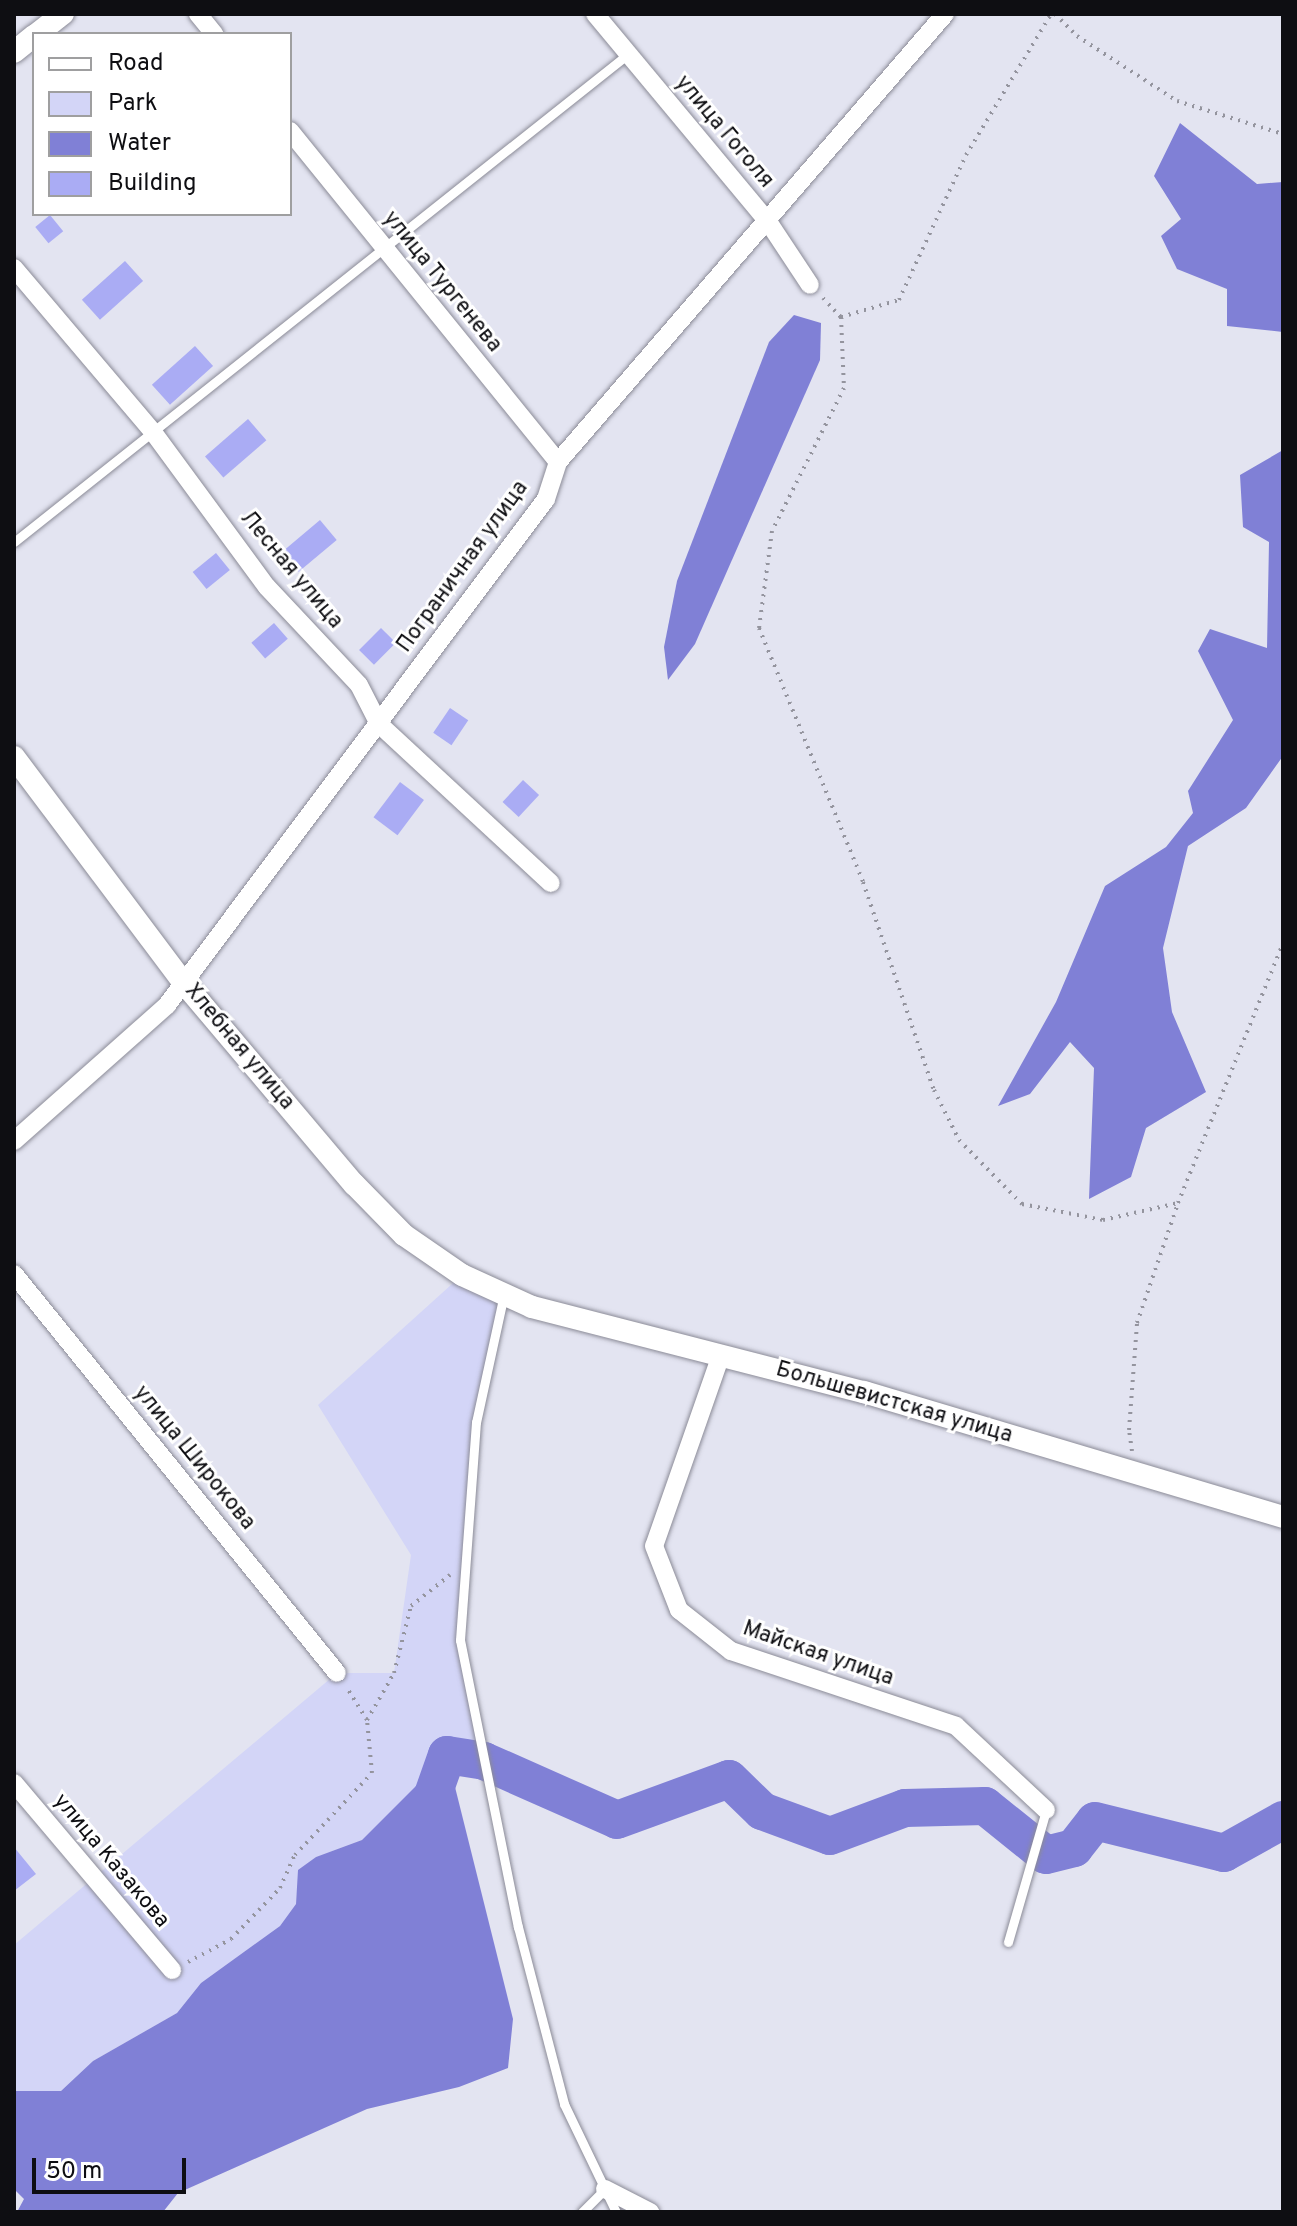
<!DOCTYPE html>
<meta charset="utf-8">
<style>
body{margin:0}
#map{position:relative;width:1297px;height:2226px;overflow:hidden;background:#e3e4f1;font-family:Overpass,sans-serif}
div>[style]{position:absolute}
.green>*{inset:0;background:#d3d5f7}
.water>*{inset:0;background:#8080d6}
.river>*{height:38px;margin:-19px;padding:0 19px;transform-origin:19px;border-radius:19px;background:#8080d6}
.building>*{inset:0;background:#aaacf4;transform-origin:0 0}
.path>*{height:4px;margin-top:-2px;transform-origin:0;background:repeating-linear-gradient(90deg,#94949e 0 2px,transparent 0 8px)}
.roads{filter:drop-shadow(0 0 2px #8b8b97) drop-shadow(0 0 2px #8b8b97)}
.service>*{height:9px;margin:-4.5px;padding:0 4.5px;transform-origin:4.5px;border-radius:4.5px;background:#fff}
.minor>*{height:18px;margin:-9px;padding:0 9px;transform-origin:9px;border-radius:9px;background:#fff}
.tertiary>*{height:22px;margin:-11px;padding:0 11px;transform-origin:11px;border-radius:11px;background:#fff}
span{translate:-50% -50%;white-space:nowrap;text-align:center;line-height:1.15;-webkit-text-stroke:6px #fff;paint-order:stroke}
.street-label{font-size:22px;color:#0e0e12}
.frame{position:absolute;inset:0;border:16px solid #0e0e12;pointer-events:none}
.legend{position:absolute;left:32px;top:32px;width:260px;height:184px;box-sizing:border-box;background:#fff;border:2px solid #9f9fa0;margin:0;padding:10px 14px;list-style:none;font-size:24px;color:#0e0e12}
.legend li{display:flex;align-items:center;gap:16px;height:40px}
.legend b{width:40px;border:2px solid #9f9fa0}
.scale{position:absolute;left:32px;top:2158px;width:154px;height:36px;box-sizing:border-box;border:4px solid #0e0e12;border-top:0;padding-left:10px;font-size:24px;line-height:28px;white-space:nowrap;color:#0e0e12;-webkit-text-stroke:6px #fff;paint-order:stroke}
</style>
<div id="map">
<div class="green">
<div style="clip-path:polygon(462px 1275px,504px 1294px,476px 1422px,460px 1640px,484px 1761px,447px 1756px,362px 1840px,316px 1857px,299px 1870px,296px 1904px,280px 1926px,201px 1983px,177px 2013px,93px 2061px,61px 2091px,14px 2091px,14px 1945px,337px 1673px,394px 1673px,411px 1555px,318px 1405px)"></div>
</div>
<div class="water">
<div style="clip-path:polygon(1180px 123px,1257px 184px,1283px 182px,1283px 332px,1227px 326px,1227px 289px,1177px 269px,1161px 236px,1181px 219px,1154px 176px)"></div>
<div style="clip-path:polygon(794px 315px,821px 323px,820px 360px,695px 644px,668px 680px,664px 647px,677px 581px,769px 342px)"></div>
<div style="clip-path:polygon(1283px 450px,1283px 756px,1246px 808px,1188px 846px,1163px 948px,1172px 1012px,1206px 1092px,1146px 1128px,1131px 1177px,1089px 1199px,1094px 1068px,1070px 1042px,1030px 1094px,998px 1106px,1056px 1002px,1105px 886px,1166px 847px,1193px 813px,1188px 791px,1233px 720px,1198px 651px,1210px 629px,1267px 648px,1269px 542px,1243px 527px,1240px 475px)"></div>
<div style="clip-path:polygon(447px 1755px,513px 2019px,508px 2068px,459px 2087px,367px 2109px,178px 2193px,163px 2212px,17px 2212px,24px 2199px,14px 2189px,14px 2091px,61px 2091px,93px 2061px,177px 2013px,201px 1983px,280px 1926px,296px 1904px,298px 1870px,316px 1857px,362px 1840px)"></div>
</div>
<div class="river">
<div style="left:430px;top:1803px;width:51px;rotate:-70.5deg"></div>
<div style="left:447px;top:1755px;width:37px;rotate:9deg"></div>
<div style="left:484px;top:1761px;width:145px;rotate:23.9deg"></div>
<div style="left:617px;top:1820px;width:119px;rotate:-20.1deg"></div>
<div style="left:729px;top:1779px;width:46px;rotate:44.1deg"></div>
<div style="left:762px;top:1811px;width:72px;rotate:20.2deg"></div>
<div style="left:830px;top:1836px;width:80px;rotate:-20.5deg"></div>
<div style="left:905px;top:1808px;width:80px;rotate:-1.4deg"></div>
<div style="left:985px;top:1806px;width:78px;rotate:38.8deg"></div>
<div style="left:1046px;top:1855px;width:29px;rotate:-14deg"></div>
<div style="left:1074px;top:1848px;width:34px;rotate:-52deg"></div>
<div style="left:1095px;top:1821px;width:133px;rotate:13.9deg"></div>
<div style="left:1224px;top:1853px;width:68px;rotate:-29.2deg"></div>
</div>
<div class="building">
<div style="left:50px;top:215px;width:21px;height:19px;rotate:51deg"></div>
<div style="left:125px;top:261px;width:27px;height:58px;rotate:48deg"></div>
<div style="left:195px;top:346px;width:27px;height:58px;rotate:48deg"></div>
<div style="left:248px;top:419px;width:28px;height:57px;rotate:49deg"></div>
<div style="left:320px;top:520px;width:26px;height:50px;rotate:50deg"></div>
<div style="left:216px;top:553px;width:22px;height:30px;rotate:51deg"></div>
<div style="left:274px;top:623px;width:21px;height:30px;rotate:49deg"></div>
<div style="left:381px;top:628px;width:21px;height:31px;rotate:45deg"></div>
<div style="left:450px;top:708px;width:22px;height:30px;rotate:34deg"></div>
<div style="left:523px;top:780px;width:22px;height:30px;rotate:43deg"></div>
<div style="left:400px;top:782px;width:30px;height:44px;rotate:37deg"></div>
<div style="clip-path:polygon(14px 1847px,36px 1874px,14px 1891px)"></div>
</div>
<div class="path">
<div style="left:1055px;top:14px;width:31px;rotate:45deg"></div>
<div style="left:1077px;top:36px;width:119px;rotate:33deg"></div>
<div style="left:1177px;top:101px;width:111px;rotate:17.3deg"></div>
<div style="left:823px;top:298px;width:26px;rotate:47deg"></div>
<div style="left:841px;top:317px;width:60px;rotate:-16.3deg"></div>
<div style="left:899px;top:300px;width:160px;rotate:-65.2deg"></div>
<div style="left:966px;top:155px;width:165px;rotate:-58.9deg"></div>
<div style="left:841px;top:317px;width:71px;rotate:87.6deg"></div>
<div style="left:844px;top:388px;width:160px;rotate:116.7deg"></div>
<div style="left:772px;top:531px;width:98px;rotate:97.6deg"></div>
<div style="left:759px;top:628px;width:274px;rotate:67.7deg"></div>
<div style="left:863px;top:882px;width:220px;rotate:71.2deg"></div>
<div style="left:934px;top:1090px;width:56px;rotate:63.4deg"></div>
<div style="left:959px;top:1140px;width:90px;rotate:45.5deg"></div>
<div style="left:1022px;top:1204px;width:83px;rotate:11.2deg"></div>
<div style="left:1103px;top:1220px;width:77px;rotate:-12.8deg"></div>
<div style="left:1132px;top:1451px;width:21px;rotate:-98deg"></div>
<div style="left:1129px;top:1430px;width:107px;rotate:-85.7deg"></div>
<div style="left:1137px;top:1323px;width:127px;rotate:-71.1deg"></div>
<div style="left:1178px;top:1203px;width:280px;rotate:-68deg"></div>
<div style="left:367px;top:1720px;width:54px;rotate:-60.1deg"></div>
<div style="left:394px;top:1673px;width:69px;rotate:-75.8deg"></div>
<div style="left:411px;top:1606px;width:50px;rotate:-38.5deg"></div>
<div style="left:188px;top:1962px;width:49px;rotate:-28.1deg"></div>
<div style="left:231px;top:1939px;width:71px;rotate:-46.1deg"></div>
<div style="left:280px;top:1888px;width:36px;rotate:-66deg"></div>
<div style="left:295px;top:1855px;width:112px;rotate:-46.8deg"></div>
<div style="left:372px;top:1773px;width:53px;rotate:-95.4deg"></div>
<div style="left:367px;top:1720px;width:38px;rotate:-122deg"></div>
</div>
<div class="roads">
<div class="service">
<div style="left:14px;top:542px;width:784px;rotate:-38.48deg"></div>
<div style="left:504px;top:1294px;width:131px;rotate:102.3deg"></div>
<div style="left:476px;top:1422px;width:219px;rotate:94.2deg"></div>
<div style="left:460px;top:1640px;width:293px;rotate:78.6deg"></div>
<div style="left:518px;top:1927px;width:183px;rotate:75.4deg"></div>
<div style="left:564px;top:2104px;width:120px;rotate:64.3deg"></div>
<div style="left:1008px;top:1942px;width:137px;rotate:-73.9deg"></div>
<div style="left:582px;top:2212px;width:33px;rotate:-45deg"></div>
</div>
<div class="minor">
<div style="left:198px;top:14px;width:26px;rotate:51deg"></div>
<div style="left:595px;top:14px;width:272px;rotate:50.2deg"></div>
<div style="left:769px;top:223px;width:74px;rotate:56.5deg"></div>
<div style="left:290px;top:131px;width:426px;rotate:51deg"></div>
<div style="left:14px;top:268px;width:215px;rotate:49.7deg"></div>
<div style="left:153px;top:432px;width:192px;rotate:53.7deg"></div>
<div style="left:267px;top:587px;width:134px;rotate:46.8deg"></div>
<div style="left:359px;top:685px;width:44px;rotate:62.9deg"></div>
<div style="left:379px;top:724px;width:234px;rotate:42.8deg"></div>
<div style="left:14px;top:1141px;width:205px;rotate:-41.6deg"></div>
<div style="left:167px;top:1005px;width:632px;rotate:-53.17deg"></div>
<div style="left:546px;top:499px;width:39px;rotate:-72deg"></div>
<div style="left:558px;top:462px;width:592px;rotate:-49.18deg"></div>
<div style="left:14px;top:1274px;width:513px;rotate:51.01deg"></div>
<div style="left:721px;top:1355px;width:202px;rotate:109.3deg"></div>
<div style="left:654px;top:1546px;width:69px;rotate:68.7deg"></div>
<div style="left:679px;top:1610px;width:66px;rotate:38.3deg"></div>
<div style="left:731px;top:1651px;width:237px;rotate:18.4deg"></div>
<div style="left:956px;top:1726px;width:123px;rotate:43deg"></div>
<div style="left:14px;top:1783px;width:245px;rotate:49.8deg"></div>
<div style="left:605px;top:2189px;width:51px;rotate:27.1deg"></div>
</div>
<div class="tertiary">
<div style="left:37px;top:34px;width:33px;rotate:-38deg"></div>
<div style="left:14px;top:52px;width:26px;rotate:-39deg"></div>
<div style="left:14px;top:757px;width:281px;rotate:53.1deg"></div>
<div style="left:183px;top:982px;width:265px;rotate:49.8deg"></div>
<div style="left:354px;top:1184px;width:71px;rotate:45.6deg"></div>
<div style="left:404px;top:1235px;width:70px;rotate:34.6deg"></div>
<div style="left:462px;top:1275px;width:77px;rotate:24.6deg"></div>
<div style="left:532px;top:1307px;width:343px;rotate:14.4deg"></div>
<div style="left:864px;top:1392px;width:437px;rotate:16.6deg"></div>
</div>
</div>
<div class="street-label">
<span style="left:724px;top:132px;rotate:50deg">улица Гоголя</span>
<span style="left:442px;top:282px;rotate:51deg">улица Тургенева</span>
<span style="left:463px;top:567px;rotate:-54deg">Пограничная улица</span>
<span style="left:291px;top:570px;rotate:50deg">Лесная улица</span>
<span style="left:239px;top:1047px;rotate:50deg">Хлебная улица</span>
<span style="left:894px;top:1403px;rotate:16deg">Большевистская улица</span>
<span style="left:194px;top:1458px;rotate:51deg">улица Широкова</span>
<span style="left:818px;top:1654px;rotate:19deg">Майская улица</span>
<span style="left:111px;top:1861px;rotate:50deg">улица Казакова</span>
</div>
<div class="frame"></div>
<ul class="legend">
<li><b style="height:10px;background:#fff"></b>Road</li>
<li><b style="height:22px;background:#d3d5f7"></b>Park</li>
<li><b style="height:22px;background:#8080d6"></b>Water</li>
<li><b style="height:22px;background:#aaacf4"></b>Building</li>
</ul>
<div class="scale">50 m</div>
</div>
